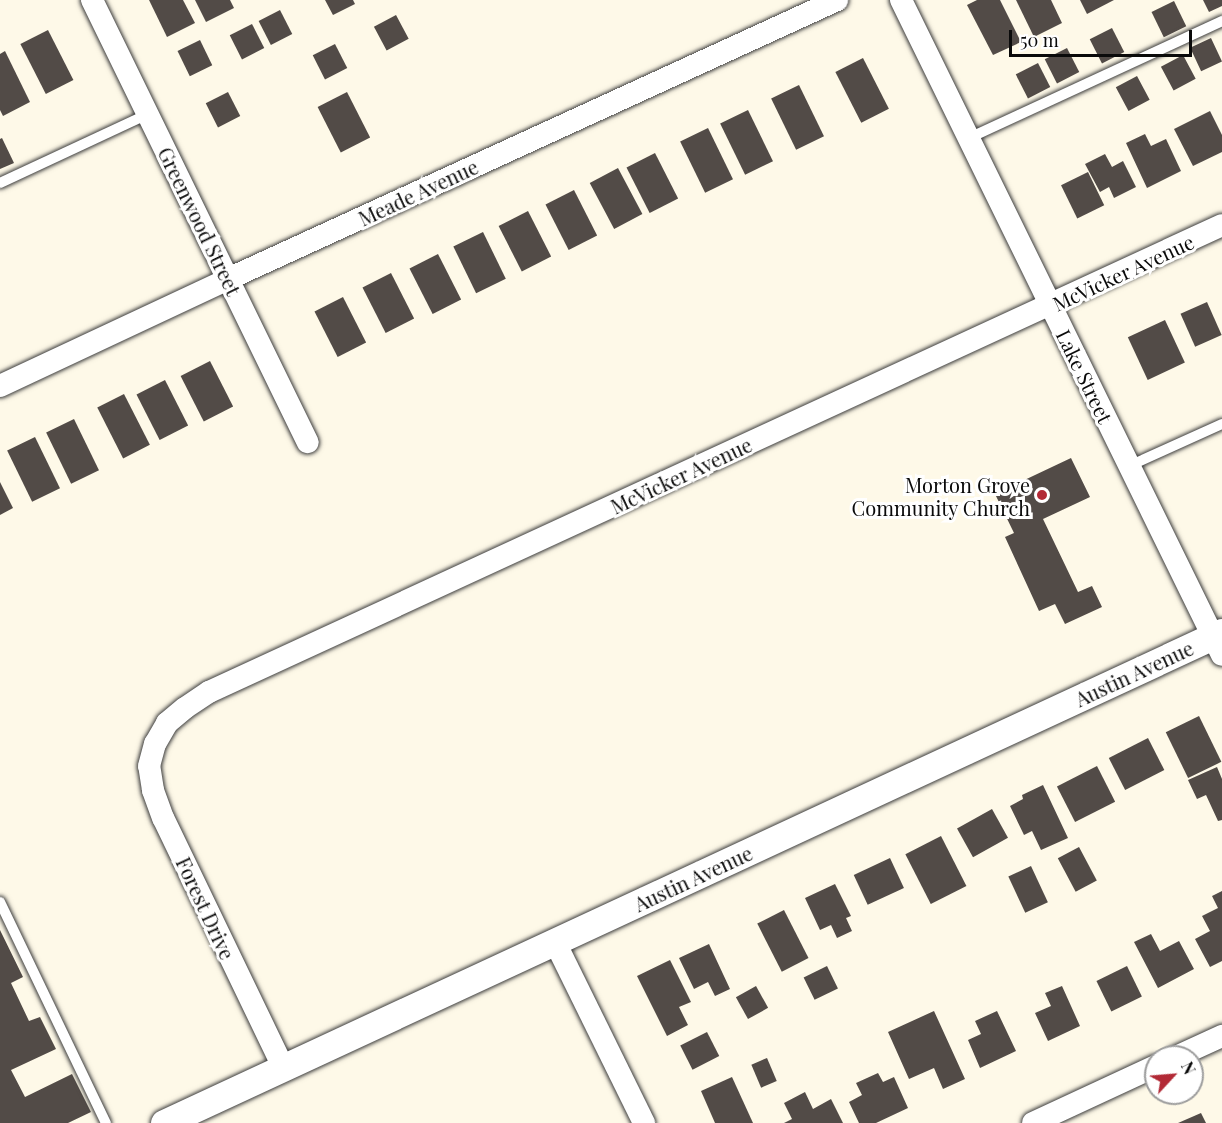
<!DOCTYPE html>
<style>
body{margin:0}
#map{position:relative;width:1222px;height:1123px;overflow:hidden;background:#fef9e8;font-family:"Playfair Display",serif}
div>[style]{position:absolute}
.building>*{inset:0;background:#524b47;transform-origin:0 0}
.roads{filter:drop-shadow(0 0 2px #3d3d3d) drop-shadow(0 0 2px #3d3d3d)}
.service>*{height:10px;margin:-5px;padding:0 5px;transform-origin:5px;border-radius:5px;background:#fff}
.minor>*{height:22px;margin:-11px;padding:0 11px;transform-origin:11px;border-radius:11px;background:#fff}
.tertiary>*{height:27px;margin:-13.5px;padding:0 13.5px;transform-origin:13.5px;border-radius:13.5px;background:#fff}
.dots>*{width:16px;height:16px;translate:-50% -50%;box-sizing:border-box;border:3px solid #fff;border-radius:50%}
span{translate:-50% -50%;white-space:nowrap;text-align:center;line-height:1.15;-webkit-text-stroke:6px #fff;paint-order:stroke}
.street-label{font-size:20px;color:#0a0a0a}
.poi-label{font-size:20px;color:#0a0a0a}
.right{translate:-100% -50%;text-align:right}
.north{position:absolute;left:1144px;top:1045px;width:60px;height:60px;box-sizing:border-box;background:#fff;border:2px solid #9d9d9d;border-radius:50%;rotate:64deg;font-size:16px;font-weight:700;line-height:24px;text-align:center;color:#0a0a0a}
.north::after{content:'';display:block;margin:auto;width:21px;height:27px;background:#b22a36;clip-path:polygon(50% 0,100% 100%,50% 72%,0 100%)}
.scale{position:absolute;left:1009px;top:30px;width:183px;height:27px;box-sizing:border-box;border:3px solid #0a0a0a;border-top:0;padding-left:8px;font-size:18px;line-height:21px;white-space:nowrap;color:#0a0a0a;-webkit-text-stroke:4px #fff;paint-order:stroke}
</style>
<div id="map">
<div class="building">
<div style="clip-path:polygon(149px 0,183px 0,195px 23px,167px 37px)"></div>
<div style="clip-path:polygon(195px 0,230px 0,234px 8px,206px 22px)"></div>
<div style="clip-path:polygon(325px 0,353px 0,355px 4px,333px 15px)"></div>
<div style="clip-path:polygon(977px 0,1000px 0,1021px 42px,993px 55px,967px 5px)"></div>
<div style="clip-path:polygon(1016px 0,1051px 0,1062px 23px,1034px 37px)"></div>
<div style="clip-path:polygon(1080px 0,1114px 0,1087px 14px)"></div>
<div style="clip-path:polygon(1203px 0,1222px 0,1222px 6px,1209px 12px)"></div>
<div style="left:1174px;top:1px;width:28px;height:25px;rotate:64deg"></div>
<div style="left:280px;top:10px;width:27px;height:24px;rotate:63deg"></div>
<div style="left:396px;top:15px;width:27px;height:25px;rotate:62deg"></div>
<div style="left:252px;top:24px;width:27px;height:25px;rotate:63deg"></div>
<div style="left:1112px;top:28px;width:27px;height:25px;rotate:63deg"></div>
<div style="left:48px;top:30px;width:56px;height:31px;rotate:63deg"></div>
<div style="left:1211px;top:38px;width:26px;height:23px;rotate:65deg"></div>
<div style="left:200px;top:40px;width:28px;height:25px;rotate:64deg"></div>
<div style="left:335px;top:44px;width:27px;height:25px;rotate:63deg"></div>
<div style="left:1067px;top:48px;width:27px;height:25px;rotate:63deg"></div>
<div style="clip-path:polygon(5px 51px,30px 102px,3px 116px,0 110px,0 54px)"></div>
<div style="left:1183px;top:55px;width:27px;height:25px;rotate:62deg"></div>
<div style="left:863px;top:58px;width:57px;height:31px;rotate:63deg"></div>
<div style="left:1038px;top:63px;width:27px;height:25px;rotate:63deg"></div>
<div style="left:1137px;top:76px;width:27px;height:24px;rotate:62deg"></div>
<div style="left:799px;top:85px;width:57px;height:31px;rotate:64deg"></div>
<div style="left:228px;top:92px;width:27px;height:25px;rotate:63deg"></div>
<div style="left:347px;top:92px;width:51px;height:33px;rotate:63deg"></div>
<div style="left:748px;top:110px;width:57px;height:31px;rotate:64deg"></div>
<div style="clip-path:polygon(1210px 111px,1222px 135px,1222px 152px,1193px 166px,1174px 129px)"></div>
<div style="left:708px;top:128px;width:57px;height:31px;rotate:64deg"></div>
<div style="clip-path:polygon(1145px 134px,1151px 146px,1166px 139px,1181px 171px,1147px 188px,1126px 143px)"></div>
<div style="clip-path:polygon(2px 138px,14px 163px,0 169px,0 139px)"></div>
<div style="left:655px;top:153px;width:51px;height:32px;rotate:63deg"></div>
<div style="clip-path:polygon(1105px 154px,1112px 167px,1123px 161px,1136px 187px,1114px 198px,1109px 187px,1100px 192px,1085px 164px)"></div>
<div style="left:618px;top:168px;width:52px;height:32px;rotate:62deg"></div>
<div style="left:1088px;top:172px;width:37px;height:30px;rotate:64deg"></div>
<div style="left:574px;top:190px;width:51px;height:32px;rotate:63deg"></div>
<div style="left:528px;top:211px;width:51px;height:33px;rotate:63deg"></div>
<div style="left:483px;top:232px;width:52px;height:33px;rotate:64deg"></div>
<div style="left:438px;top:254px;width:51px;height:32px;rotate:63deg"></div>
<div style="left:391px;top:273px;width:51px;height:32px;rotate:63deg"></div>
<div style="left:343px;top:297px;width:51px;height:32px;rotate:63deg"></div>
<div style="left:1207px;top:302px;width:36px;height:29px;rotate:66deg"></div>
<div style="left:1165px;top:320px;width:47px;height:41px;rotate:65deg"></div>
<div style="left:210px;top:361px;width:51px;height:33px;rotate:63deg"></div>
<div style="left:165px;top:380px;width:51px;height:32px;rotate:63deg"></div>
<div style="left:124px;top:394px;width:57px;height:30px;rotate:63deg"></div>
<div style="left:74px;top:419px;width:57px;height:31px;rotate:64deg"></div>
<div style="left:35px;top:437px;width:57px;height:31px;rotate:64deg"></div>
<div style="clip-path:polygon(1071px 458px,1090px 497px,1043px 519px,1078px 592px,1092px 586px,1102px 607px,1065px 624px,1055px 604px,1039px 611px,1005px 537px,1014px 533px,995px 494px)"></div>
<div style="clip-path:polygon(0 482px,13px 508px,0 515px)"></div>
<div style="left:1199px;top:716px;width:51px;height:37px;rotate:64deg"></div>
<div style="left:1148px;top:738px;width:36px;height:44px;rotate:63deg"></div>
<div style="left:1097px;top:766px;width:40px;height:45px;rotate:63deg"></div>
<div style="clip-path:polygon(1217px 767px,1222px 779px,1222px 820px,1218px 821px,1206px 795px,1197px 799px,1188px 780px)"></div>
<div style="clip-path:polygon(1043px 785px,1068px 838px,1041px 850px,1032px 831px,1024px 835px,1010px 806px,1023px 799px,1022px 795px)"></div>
<div style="left:992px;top:809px;width:33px;height:40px;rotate:61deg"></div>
<div style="left:941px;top:836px;width:56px;height:40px;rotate:63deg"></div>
<div style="left:1079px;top:847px;width:38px;height:24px;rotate:62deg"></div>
<div style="left:890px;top:858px;width:33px;height:40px;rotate:65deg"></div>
<div style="left:1031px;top:866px;width:40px;height:25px;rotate:65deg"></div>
<div style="clip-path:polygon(835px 884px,851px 916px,846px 918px,852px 931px,837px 938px,831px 925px,820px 930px,805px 898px)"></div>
<div style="clip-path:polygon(1222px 891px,1222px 961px,1210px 967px,1195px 939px,1210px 931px,1202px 916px,1218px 908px,1212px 896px)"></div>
<div style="left:784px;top:910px;width:54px;height:30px;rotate:63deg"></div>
<div style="clip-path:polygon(0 930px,23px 977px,11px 983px,29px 1021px,40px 1017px,56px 1049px,11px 1070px,25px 1097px,72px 1074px,91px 1112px,68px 1123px,0 1123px)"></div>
<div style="clip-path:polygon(1151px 934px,1160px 951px,1179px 941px,1194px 969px,1158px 988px,1134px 942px)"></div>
<div style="clip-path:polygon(709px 944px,730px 989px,715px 996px,708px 982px,694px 989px,679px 958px)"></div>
<div style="clip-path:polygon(670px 960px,691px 1002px,679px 1007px,688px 1025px,667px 1036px,637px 976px)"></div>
<div style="left:827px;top:966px;width:25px;height:26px;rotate:64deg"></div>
<div style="left:1127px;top:966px;width:34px;height:34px;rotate:64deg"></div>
<div style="left:756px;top:986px;width:25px;height:23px;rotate:61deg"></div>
<div style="clip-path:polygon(1062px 986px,1080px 1026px,1048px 1041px,1035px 1013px,1051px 1006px,1045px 993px)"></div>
<div style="clip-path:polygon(934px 1011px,965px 1079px,943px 1089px,934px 1068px,909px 1079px,888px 1032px)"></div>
<div style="clip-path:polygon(997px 1011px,1016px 1051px,980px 1068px,968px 1040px,981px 1034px,975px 1021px)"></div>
<div style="left:707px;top:1032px;width:27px;height:30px;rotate:63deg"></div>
<div style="left:767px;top:1058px;width:25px;height:17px;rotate:67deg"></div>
<div style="clip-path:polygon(878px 1073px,883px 1082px,894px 1077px,908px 1108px,876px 1123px,859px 1123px,849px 1102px,862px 1095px,856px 1083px)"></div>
<div style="clip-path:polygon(732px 1077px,753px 1123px,715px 1123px,701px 1091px)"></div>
<div style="clip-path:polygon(805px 1092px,813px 1109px,831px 1099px,843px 1123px,784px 1123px,792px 1119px,784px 1103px)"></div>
<div style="clip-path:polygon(1201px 1113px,1206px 1123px,1178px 1123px)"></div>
</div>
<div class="roads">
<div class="service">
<div style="left:969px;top:138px;width:279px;rotate:-24.8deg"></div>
<div style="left:0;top:183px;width:163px;rotate:-25deg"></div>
<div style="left:1129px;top:466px;width:102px;rotate:-24.3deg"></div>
<div style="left:0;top:902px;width:245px;rotate:64.4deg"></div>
</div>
<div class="minor">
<div style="left:92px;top:0;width:492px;rotate:64deg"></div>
<div style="left:901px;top:0;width:729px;rotate:63.89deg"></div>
<div style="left:0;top:386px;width:252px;rotate:-25.1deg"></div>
<div style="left:228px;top:279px;width:670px;rotate:-24.61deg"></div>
<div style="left:555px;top:942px;width:202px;rotate:63.8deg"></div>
<div style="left:1176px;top:1057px;width:51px;rotate:-24.5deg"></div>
<div style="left:283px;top:1067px;width:276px;rotate:-115.7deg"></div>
<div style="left:163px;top:818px;width:30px;rotate:-110deg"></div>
<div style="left:153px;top:790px;width:24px;rotate:-99deg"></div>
<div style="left:149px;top:766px;width:23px;rotate:-75deg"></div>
<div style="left:155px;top:744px;width:24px;rotate:-60deg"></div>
<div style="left:167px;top:723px;width:23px;rotate:-40deg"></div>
<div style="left:185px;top:708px;width:29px;rotate:-34deg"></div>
<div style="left:209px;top:692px;width:1115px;rotate:-24.75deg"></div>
<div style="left:1033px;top:1123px;width:136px;rotate:-24.9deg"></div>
</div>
<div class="tertiary">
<div style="left:164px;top:1123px;width:1166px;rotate:-24.9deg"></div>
</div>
</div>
<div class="dots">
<div style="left:1042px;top:495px;background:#b22a36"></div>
</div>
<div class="street-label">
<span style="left:418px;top:192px;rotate:-25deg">Meade Avenue</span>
<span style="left:200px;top:221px;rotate:64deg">Greenwood Street</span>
<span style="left:1123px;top:272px;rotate:-25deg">McVicker Avenue</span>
<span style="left:1085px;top:376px;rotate:64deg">Lake Street</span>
<span style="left:681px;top:475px;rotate:-25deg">McVicker Avenue</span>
<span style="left:1134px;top:673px;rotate:-25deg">Austin Avenue</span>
<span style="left:693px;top:878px;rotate:-25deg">Austin Avenue</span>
<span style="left:206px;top:908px;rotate:65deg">Forest Drive</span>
</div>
<div class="poi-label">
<span class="right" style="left:1030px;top:496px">Morton Grove<br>Community Church</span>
</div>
<div class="north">N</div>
<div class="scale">50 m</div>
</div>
